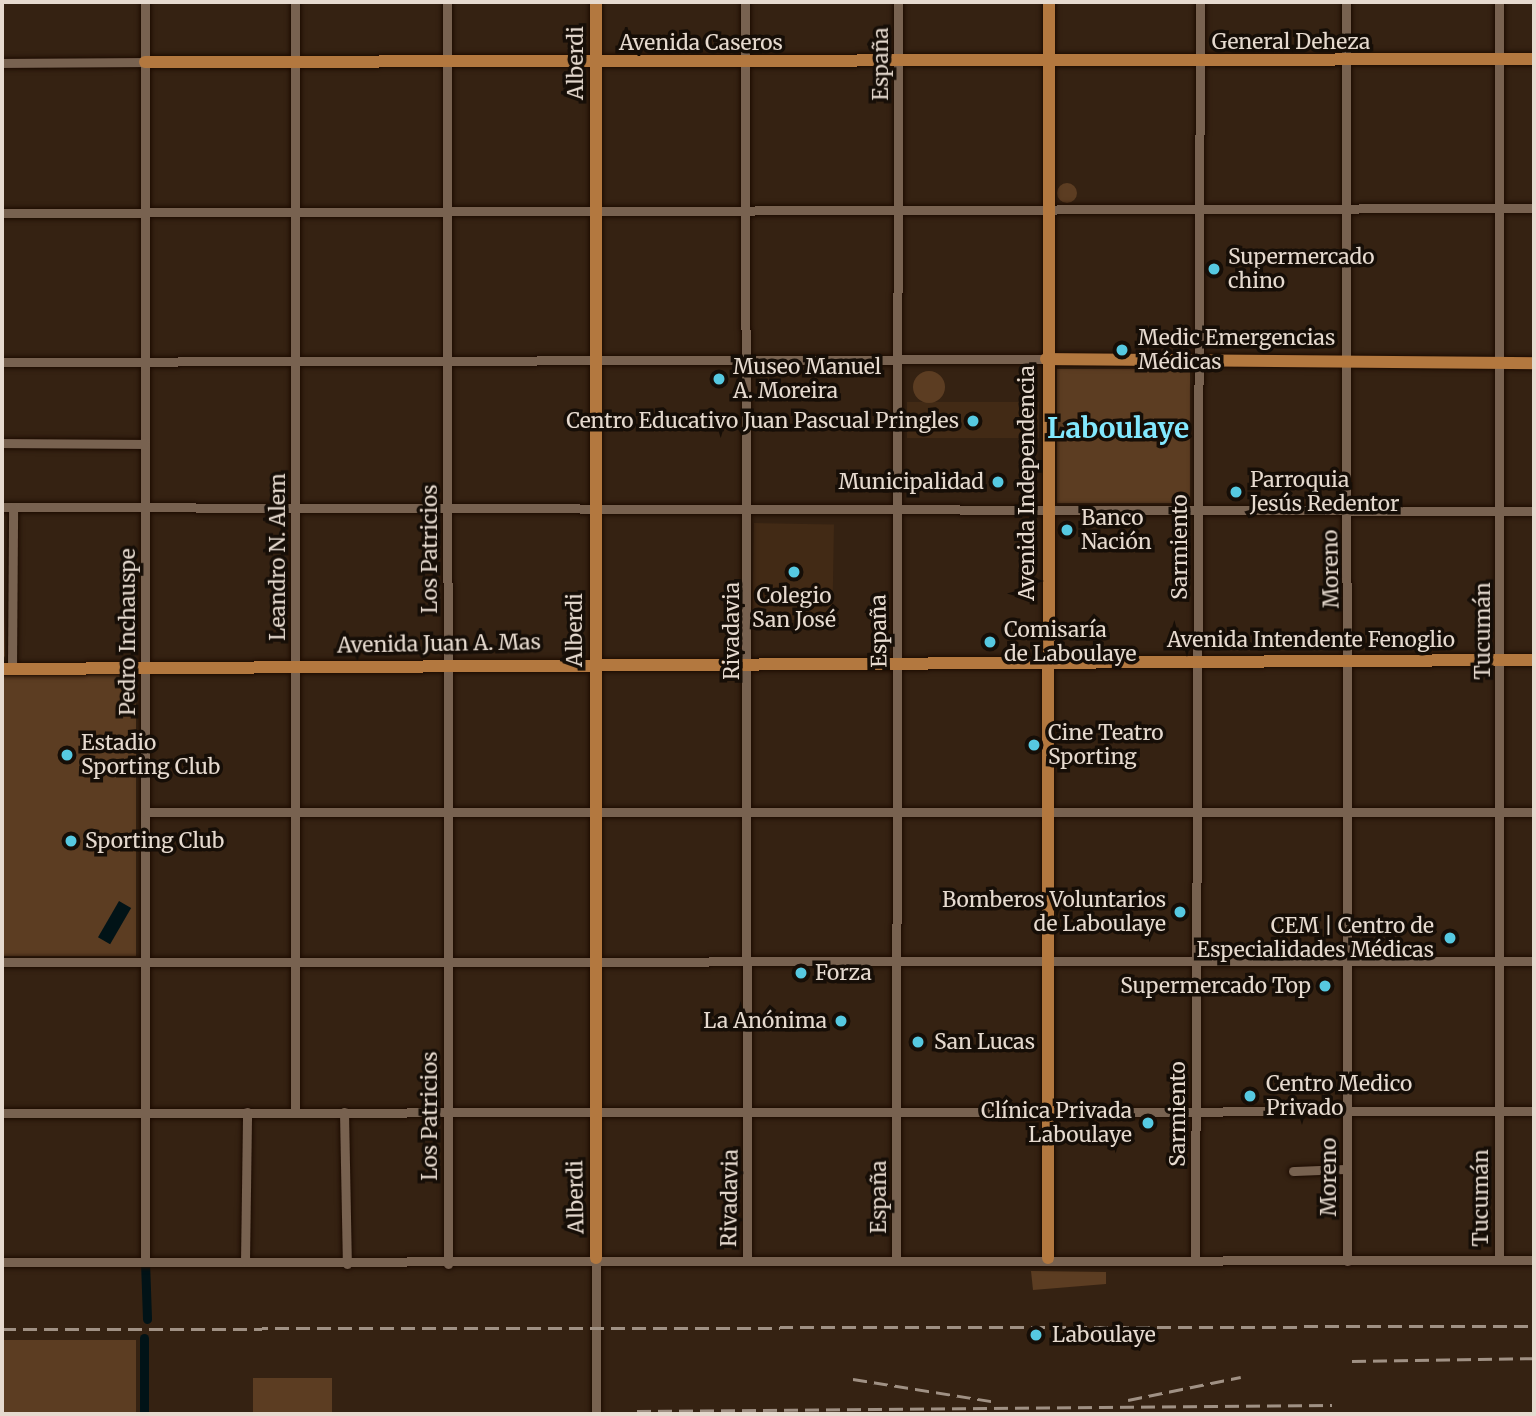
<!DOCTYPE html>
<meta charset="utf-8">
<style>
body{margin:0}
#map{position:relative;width:1536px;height:1416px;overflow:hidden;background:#352212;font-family:Merriweather,serif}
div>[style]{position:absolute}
.built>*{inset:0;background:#422a15;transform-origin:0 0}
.round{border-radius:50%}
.green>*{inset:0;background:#5c3d22;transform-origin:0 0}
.water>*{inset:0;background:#011317;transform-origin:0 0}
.canal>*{height:9px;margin:-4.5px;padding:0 4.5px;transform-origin:4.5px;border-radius:4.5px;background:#011317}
.roads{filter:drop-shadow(0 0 2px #1c0b00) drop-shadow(0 0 2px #1c0b00)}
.minor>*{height:9px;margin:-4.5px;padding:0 4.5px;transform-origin:4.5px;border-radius:4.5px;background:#786250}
.major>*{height:12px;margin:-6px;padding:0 6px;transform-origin:6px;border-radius:6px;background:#b3783f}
.rail>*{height:2.5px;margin-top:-1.25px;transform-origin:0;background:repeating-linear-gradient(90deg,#a09184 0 14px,transparent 0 21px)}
.dots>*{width:19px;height:19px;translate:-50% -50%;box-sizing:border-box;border:4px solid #160e07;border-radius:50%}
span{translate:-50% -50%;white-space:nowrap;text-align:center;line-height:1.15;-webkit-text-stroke:7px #160e07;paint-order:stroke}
.street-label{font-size:21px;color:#e6dacf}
.poi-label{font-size:21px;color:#e6dacf}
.left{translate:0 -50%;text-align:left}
.right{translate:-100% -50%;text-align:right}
.district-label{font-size:28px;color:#82e8fe;font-weight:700}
.frame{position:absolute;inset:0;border:4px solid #e6dacf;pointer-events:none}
</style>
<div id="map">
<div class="built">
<div style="left:1039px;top:402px;width:36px;height:132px;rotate:90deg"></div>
<div style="left:754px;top:523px;width:80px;height:96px;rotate:1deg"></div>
<div class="round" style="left:1441px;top:929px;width:18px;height:18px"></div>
</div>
<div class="green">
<div class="round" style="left:1057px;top:183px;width:20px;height:20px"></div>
<div style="left:1057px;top:369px;width:133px;height:134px"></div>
<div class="round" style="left:913px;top:371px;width:32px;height:32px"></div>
<div style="clip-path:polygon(2px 519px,5px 656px,2px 661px)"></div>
<div style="left:2px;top:672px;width:134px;height:284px"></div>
<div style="clip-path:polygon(1031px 1271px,1106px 1272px,1106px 1284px,1033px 1290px)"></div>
<div style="left:136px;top:1340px;width:74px;height:134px;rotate:90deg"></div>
<div style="left:253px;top:1378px;width:79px;height:36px"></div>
</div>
<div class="water">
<div style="left:119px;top:901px;width:14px;height:42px;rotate:30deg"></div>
</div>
<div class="canal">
<div style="left:145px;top:1261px;width:58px;rotate:88deg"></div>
<div style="left:144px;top:1338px;width:76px;rotate:90deg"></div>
</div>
<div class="roads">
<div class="minor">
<div style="left:145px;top:2px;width:1259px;rotate:90deg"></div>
<div style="left:447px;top:2px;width:1262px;rotate:89.95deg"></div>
<div style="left:745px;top:2px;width:1258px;rotate:89.91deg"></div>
<div style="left:1346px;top:2px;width:1259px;rotate:89.95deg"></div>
<div style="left:2px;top:63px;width:143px;rotate:-0.4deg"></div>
<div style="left:2px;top:213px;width:1532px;rotate:-0.19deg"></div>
<div style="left:2px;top:362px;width:1044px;rotate:-0.16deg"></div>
<div style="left:2px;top:443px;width:143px;rotate:0.4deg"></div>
<div style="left:2px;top:507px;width:1532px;rotate:0.15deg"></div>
<div style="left:12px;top:668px;width:161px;rotate:-89.6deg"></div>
<div style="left:145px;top:812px;width:1389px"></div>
<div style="left:2px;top:962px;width:1532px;rotate:-0.04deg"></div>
<div style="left:295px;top:1112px;width:1110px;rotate:-90deg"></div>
<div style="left:344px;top:1112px;width:152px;rotate:88.9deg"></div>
<div style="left:2px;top:1113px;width:1532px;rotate:-0.07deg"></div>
<div style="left:1293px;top:1171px;width:54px;rotate:-2.1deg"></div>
<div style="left:596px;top:1258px;width:156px;rotate:90deg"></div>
<div style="left:896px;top:1259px;width:1257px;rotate:-89.91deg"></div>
<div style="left:1195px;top:1260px;width:1258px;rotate:-89.77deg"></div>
<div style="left:1499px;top:1260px;width:1258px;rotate:-90deg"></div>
<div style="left:2px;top:1262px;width:1532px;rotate:-0.07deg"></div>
<div style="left:245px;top:1262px;width:150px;rotate:-89.2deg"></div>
</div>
<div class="major">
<div style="left:596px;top:2px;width:1256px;rotate:90deg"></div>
<div style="left:145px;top:62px;width:1389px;rotate:-0.12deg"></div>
<div style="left:1046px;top:359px;width:488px;rotate:0.5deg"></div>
<div style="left:2px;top:669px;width:1532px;rotate:-0.34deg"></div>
<div style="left:1048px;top:1258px;width:1256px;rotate:-89.95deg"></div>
</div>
</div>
<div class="rail">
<div style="left:2px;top:1329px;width:1532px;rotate:-0.11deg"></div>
<div style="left:1352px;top:1361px;width:182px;rotate:-0.9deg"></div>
<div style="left:853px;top:1379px;width:140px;rotate:9.1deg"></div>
<div style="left:1128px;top:1400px;width:115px;rotate:-11.5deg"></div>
<div style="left:637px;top:1411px;width:695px;rotate:-0.49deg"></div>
</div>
<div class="dots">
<div style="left:1214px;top:269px;background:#56c9e1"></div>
<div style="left:1122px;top:350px;background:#56c9e1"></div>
<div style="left:719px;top:379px;background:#56c9e1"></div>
<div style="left:973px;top:421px;background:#56c9e1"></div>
<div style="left:998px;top:482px;background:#56c9e1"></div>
<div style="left:1236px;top:492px;background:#56c9e1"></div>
<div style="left:1067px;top:530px;background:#56c9e1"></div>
<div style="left:794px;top:572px;background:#56c9e1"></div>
<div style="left:990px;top:642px;background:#56c9e1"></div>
<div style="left:1034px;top:745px;background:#56c9e1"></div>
<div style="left:67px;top:755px;background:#56c9e1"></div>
<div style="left:71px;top:841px;background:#56c9e1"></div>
<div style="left:1180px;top:912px;background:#56c9e1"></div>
<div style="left:1450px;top:938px;background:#56c9e1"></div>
<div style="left:801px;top:973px;background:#56c9e1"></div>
<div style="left:1325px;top:986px;background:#56c9e1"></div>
<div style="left:841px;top:1021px;background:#56c9e1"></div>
<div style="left:918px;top:1042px;background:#56c9e1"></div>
<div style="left:1250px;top:1096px;background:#56c9e1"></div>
<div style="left:1148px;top:1123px;background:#56c9e1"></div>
<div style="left:1036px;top:1335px;background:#56c9e1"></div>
</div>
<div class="street-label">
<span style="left:1291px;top:42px">General Deheza</span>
<span style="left:701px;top:43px">Avenida Caseros</span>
<span style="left:576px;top:63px;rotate:-90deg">Alberdi</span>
<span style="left:881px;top:64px;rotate:-90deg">España</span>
<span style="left:1027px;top:483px;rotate:-90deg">Avenida Independencia</span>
<span style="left:1180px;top:547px;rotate:-90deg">Sarmiento</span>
<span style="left:430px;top:549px;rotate:-90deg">Los Patricios</span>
<span style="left:278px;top:557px;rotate:-90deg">Leandro N. Alem</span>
<span style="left:1331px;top:569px;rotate:-91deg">Moreno</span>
<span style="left:575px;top:630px;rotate:-90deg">Alberdi</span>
<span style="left:732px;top:631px;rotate:-90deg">Rivadavia</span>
<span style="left:879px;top:631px;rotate:-91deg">España</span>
<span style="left:1483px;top:631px;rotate:-90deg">Tucumán</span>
<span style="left:128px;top:632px;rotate:-90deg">Pedro Inchauspe</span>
<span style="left:1311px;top:640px">Avenida Intendente Fenoglio</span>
<span style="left:439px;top:644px;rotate:-1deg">Avenida Juan A. Mas</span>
<span style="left:1178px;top:1114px;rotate:-90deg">Sarmiento</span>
<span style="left:430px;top:1116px;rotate:-90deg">Los Patricios</span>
<span style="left:1329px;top:1177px;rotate:-90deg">Moreno</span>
<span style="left:576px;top:1197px;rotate:-91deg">Alberdi</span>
<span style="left:879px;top:1197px;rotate:-90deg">España</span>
<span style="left:730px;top:1198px;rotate:-89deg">Rivadavia</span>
<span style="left:1481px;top:1198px;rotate:-90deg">Tucumán</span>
</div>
<div class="poi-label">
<span class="left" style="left:1228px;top:269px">Supermercado<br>chino</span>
<span class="left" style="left:1138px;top:350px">Medic Emergencias<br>Médicas</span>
<span class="left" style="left:733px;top:379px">Museo Manuel<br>A. Moreira</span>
<span class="right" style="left:959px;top:421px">Centro Educativo Juan Pascual Pringles</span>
<span class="left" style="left:1250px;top:492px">Parroquia<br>Jesús Redentor</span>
<span class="right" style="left:984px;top:482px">Municipalidad</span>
<span class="left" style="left:1081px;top:530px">Banco<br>Nación</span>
<span style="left:794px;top:608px">Colegio<br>San José</span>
<span class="left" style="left:1004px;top:642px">Comisaría<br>de Laboulaye</span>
<span class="left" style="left:1048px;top:745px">Cine Teatro<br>Sporting</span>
<span class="left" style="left:81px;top:755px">Estadio<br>Sporting Club</span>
<span class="left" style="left:85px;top:841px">Sporting Club</span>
<span class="right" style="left:1166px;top:912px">Bomberos Voluntarios<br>de Laboulaye</span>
<span class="right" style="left:1434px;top:938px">CEM | Centro de<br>Especialidades Médicas</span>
<span class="left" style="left:815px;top:973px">Forza</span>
<span class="right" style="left:1311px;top:986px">Supermercado Top</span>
<span class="right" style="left:827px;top:1021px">La Anónima</span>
<span class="left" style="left:934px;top:1042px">San Lucas</span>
<span class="left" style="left:1266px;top:1096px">Centro Medico<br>Privado</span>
<span class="right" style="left:1132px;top:1123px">Clínica Privada<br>Laboulaye</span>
<span class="left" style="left:1052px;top:1335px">Laboulaye</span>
</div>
<div class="district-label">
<span style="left:1118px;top:428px">Laboulaye</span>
</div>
<div class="frame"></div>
</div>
